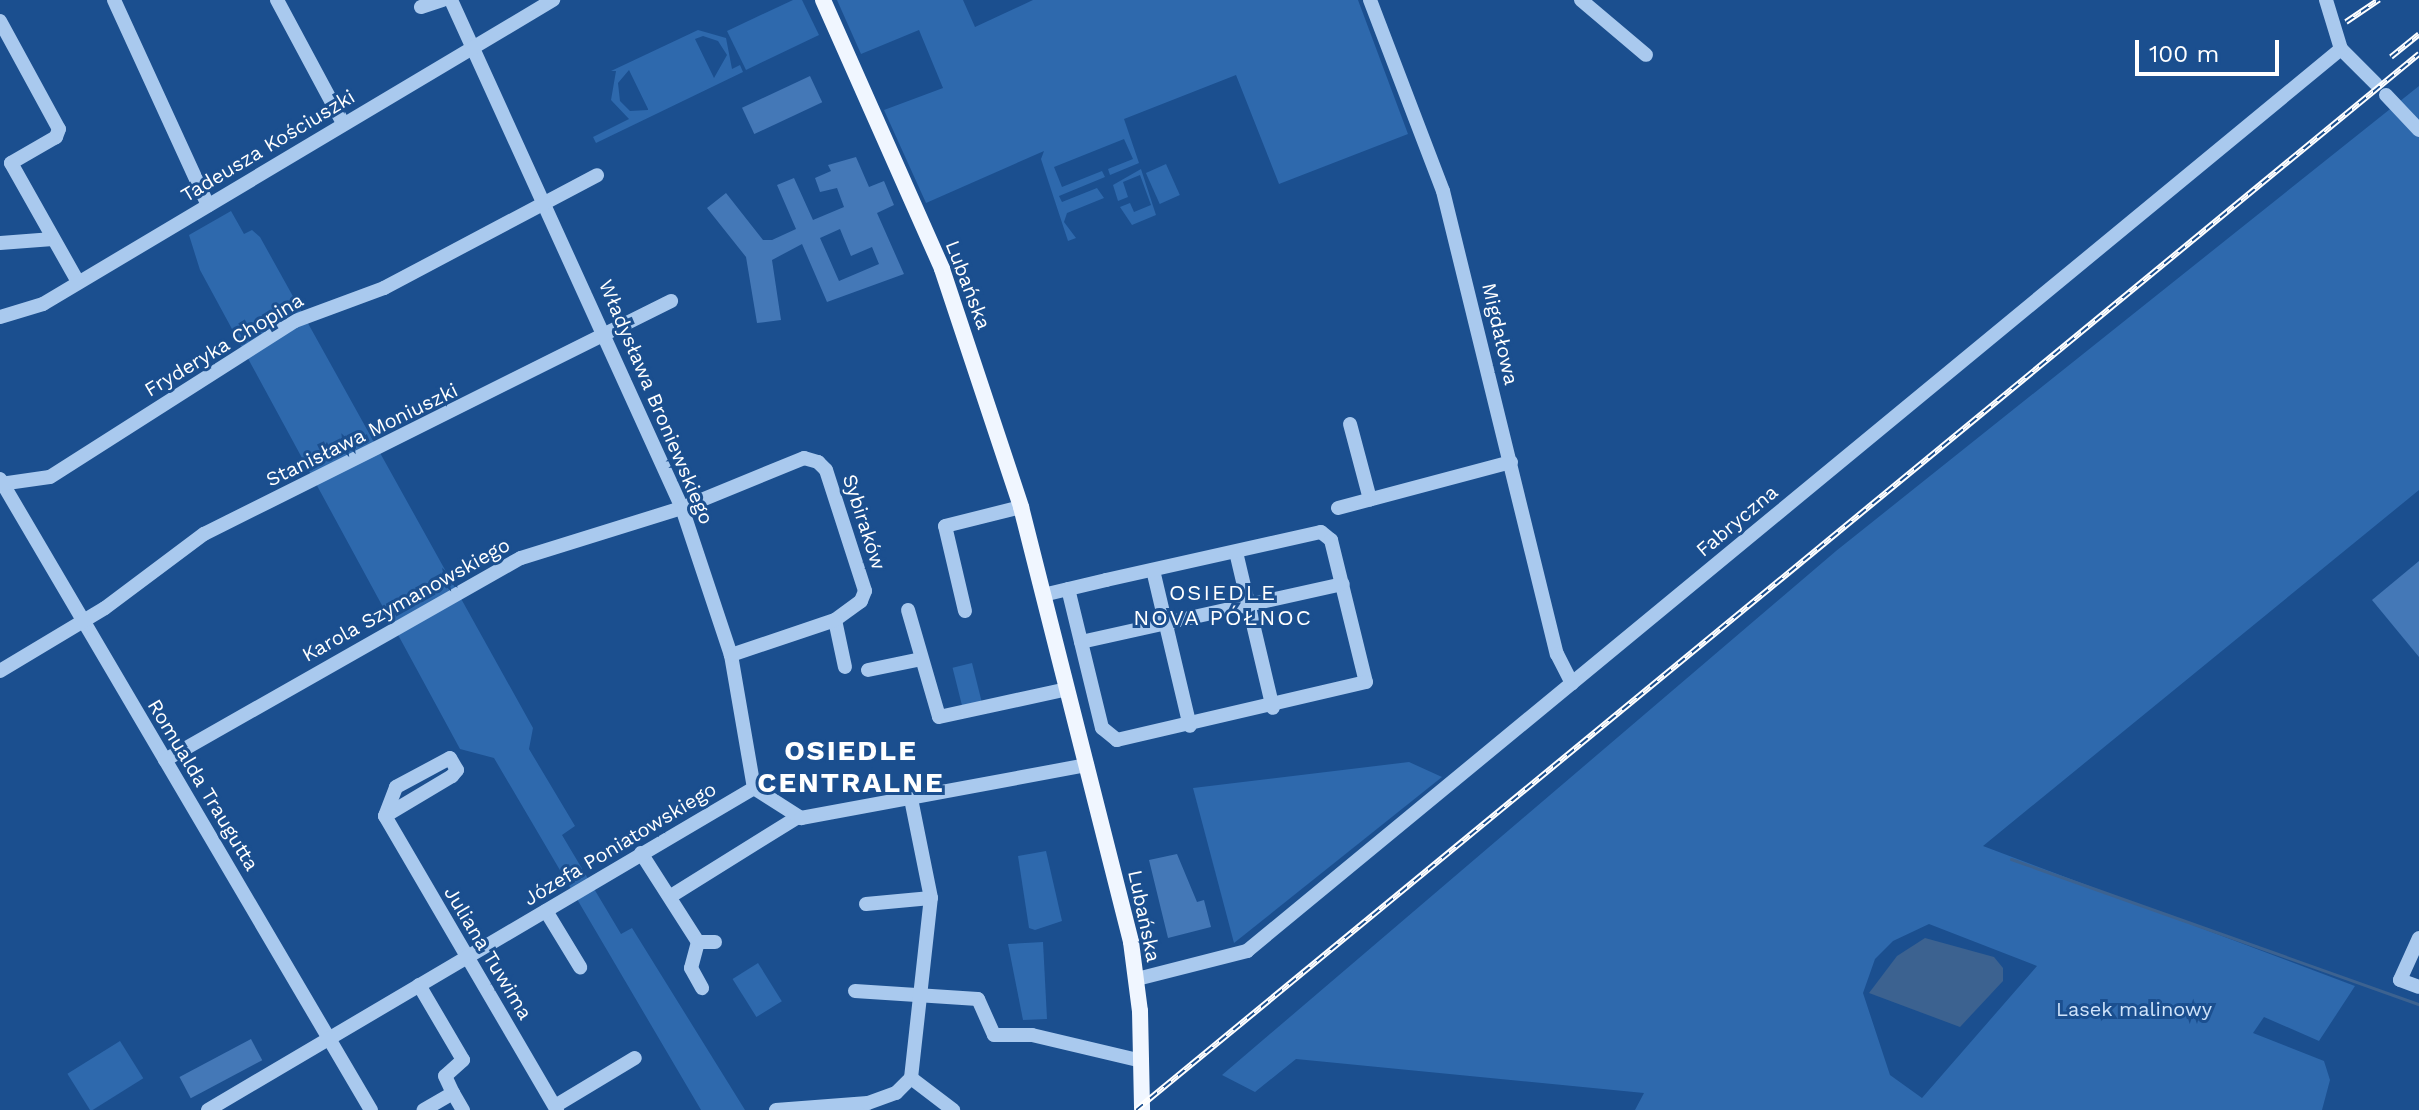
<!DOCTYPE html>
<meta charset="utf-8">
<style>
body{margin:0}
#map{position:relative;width:2419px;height:1110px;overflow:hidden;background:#1b4f8f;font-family:"Work Sans",sans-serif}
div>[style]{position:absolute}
.green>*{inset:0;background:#2e69ad;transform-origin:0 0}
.water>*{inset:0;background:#3c6290}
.stream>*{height:3px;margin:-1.5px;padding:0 1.5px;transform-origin:1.5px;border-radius:1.5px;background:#3c6290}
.building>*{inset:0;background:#4478b7;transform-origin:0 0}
.minor>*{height:14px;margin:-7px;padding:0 7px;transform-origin:7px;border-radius:7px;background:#a9c9ee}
.major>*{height:16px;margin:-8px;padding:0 8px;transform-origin:8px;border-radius:8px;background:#f0f6ff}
.rail>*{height:6px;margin-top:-3px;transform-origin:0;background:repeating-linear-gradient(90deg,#1b4f8f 0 9px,#fff 0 18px);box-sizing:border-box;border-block:2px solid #fff}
span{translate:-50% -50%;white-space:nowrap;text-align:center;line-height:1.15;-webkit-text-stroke:6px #1b4f8f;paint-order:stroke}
.street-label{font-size:20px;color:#fff}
.park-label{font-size:20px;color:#cfe3fa}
.neighbourhood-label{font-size:22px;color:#fff;letter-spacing:2px}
.district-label{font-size:28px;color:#fff;font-weight:700;letter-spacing:2px}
.scale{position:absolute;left:2135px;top:40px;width:144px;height:36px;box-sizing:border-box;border:4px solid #fff;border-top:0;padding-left:10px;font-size:24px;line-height:28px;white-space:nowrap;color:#fff;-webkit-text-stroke:6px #1b4f8f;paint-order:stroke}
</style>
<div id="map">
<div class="green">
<div style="clip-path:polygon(793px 0,802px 0,819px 35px,746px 70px,727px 31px)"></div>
<div style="clip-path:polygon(837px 0,963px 0,975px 27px,1033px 0,1358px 0,1408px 134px,1279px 184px,1236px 75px,1124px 119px,1139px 163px,1110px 175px,1108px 169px,1133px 159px,1124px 139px,1054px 167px,1062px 187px,1102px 171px,1105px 177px,1059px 196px,1062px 202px,1097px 188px,1104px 198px,1067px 213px,1064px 222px,1076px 238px,1068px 241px,1041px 159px,1044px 151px,926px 203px,884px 110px,943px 88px,919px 30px,861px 54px)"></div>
<div style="clip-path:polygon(evenodd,698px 30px,726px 38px,732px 69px,740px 65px,743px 72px,596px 143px,593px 137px,629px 119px,611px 100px,616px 71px,611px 71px,698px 30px,703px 36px,718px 41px,727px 55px,714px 78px,695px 39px,703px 36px,698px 30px,629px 70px,648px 109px,648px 110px,630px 111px,620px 101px,618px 83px,629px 70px)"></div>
<div style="clip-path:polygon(evenodd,2419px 86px,2419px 490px,1983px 846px,2355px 986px,2319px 1041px,2264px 1017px,2253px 1033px,2324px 1061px,2330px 1080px,2322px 1110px,1635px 1110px,1644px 1093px,1296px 1059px,1255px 1092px,1222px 1075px,1836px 551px,2419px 86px,1929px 924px,2037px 966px,1922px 1098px,1890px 1075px,1863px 993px,1875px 959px,1893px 941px,1929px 924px)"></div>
<div style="left:1166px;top:164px;width:34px;height:22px;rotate:66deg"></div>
<div style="clip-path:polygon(1141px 169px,1156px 215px,1132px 225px,1120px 207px,1130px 203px,1134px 212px,1151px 205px,1140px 175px,1123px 182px,1128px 197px,1118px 201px,1113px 185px)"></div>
<div style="clip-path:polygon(231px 211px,244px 234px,252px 230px,260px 237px,533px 728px,529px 749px,575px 826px,562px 835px,621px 934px,632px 928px,745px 1110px,701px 1110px,494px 758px,460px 749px,200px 270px,189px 235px)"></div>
<div style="left:972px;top:663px;width:42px;height:20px;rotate:76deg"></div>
<div style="clip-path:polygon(1409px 762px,1442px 777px,1234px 943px,1193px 788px)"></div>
<div style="clip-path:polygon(1046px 851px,1062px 921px,1035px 930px,1029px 928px,1018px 856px)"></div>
<div style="clip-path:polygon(1043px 942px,1047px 1019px,1023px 1020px,1008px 944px)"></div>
<div style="left:758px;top:963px;width:45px;height:30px;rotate:58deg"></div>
<div style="left:120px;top:1041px;width:44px;height:62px;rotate:58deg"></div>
</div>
<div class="water">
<div style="clip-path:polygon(1925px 938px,1994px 957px,2003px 968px,2003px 981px,1960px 1027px,1869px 993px,1897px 956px)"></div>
</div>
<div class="stream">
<div style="left:2011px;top:859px;width:433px;rotate:19.6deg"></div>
</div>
<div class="building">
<div style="left:810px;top:76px;width:29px;height:75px;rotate:65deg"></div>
<div style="clip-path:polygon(evenodd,856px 157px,869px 187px,884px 181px,894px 205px,877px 213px,904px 274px,827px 302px,802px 244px,772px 260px,781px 320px,757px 323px,746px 257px,707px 208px,726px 193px,763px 240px,772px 240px,796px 229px,777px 185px,794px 178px,813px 220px,844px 207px,837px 188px,820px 192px,815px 178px,831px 171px,828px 165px,856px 157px,840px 229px,851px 256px,872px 247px,879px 264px,839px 281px,820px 238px,840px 229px)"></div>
<div style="clip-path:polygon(2419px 561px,2419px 657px,2372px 600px)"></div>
<div style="clip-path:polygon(1177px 854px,1197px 902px,1204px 900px,1211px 927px,1168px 938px,1149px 860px)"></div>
<div style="left:251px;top:1039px;width:24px;height:81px;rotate:62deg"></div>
</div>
<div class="minor">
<div style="left:114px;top:0;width:226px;rotate:65.4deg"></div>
<div style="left:277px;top:0;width:140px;rotate:61.8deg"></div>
<div style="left:451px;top:0;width:558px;rotate:65.55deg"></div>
<div style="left:682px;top:508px;width:155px;rotate:71.6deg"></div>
<div style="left:731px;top:655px;width:135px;rotate:80.2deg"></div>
<div style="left:1370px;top:0;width:204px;rotate:69.1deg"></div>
<div style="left:1443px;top:191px;width:477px;rotate:76.2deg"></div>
<div style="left:1557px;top:654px;width:33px;rotate:63deg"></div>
<div style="left:1581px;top:0;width:85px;rotate:40.2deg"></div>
<div style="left:2326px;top:0;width:51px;rotate:73deg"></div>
<div style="left:2341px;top:49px;width:49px;rotate:45deg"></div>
<div style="left:421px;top:7px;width:23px;rotate:-18deg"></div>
<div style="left:0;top:21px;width:123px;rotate:61.4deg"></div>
<div style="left:59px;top:129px;width:9px;rotate:111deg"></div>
<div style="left:56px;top:137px;width:52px;rotate:150deg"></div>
<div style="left:11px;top:163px;width:137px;rotate:60.6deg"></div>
<div style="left:2386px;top:95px;width:48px;rotate:46.7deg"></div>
<div style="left:0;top:243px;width:53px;rotate:-4.3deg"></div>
<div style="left:0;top:317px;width:45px;rotate:-16.8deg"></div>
<div style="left:43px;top:304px;width:594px;rotate:-30.8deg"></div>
<div style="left:1350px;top:424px;width:78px;rotate:75.1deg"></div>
<div style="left:0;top:479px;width:732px;rotate:59.55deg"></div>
<div style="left:0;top:484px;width:50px;rotate:-8deg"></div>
<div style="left:50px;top:477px;width:290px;rotate:-32.5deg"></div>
<div style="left:295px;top:321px;width:95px;rotate:-20.3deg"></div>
<div style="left:384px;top:288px;width:241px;rotate:-27.9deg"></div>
<div style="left:1338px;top:508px;width:179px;rotate:-14.9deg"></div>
<div style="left:1236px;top:552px;width:160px;rotate:76.7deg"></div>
<div style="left:1153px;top:570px;width:160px;rotate:76.7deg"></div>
<div style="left:1043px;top:595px;width:65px;rotate:-13.4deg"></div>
<div style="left:1106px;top:580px;width:220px;rotate:-12.6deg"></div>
<div style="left:1321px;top:532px;width:13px;rotate:39deg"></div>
<div style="left:1331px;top:540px;width:146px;rotate:76.2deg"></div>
<div style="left:1366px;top:682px;width:256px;rotate:166.9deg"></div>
<div style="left:1117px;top:740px;width:19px;rotate:-141deg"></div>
<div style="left:1102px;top:728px;width:143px;rotate:-103.7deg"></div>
<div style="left:908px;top:610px;width:111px;rotate:73.8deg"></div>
<div style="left:939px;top:717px;width:131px;rotate:-12.3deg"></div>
<div style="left:965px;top:611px;width:87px;rotate:-103.2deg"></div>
<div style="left:945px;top:526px;width:78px;rotate:-14deg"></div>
<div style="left:835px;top:620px;width:48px;rotate:78deg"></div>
<div style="left:1081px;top:642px;width:268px;rotate:-12.5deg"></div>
<div style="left:868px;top:670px;width:54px;rotate:-11.7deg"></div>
<div style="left:0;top:671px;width:122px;rotate:-31deg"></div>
<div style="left:105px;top:608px;width:124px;rotate:-36.8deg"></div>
<div style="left:204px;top:534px;width:522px;rotate:-26.52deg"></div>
<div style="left:450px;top:758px;width:14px;rotate:60deg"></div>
<div style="left:457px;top:770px;width:8px;rotate:130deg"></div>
<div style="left:452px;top:776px;width:78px;rotate:149.2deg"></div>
<div style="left:385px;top:816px;width:31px;rotate:-69deg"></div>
<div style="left:396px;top:787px;width:61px;rotate:-28.2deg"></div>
<div style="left:165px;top:760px;width:409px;rotate:-29.6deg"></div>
<div style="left:521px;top:558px;width:169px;rotate:-17.3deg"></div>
<div style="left:682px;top:508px;width:132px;rotate:-22.3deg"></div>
<div style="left:804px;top:458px;width:15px;rotate:16deg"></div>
<div style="left:818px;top:462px;width:11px;rotate:45deg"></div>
<div style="left:826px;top:470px;width:127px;rotate:72.1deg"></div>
<div style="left:865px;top:591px;width:11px;rotate:112deg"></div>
<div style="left:861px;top:601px;width:32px;rotate:144deg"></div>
<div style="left:835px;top:620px;width:110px;rotate:161.4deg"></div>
<div style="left:385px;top:816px;width:341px;rotate:59.7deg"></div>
<div style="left:641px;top:853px;width:106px;rotate:57.4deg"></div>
<div style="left:698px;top:942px;width:17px"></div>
<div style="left:671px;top:896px;width:150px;rotate:-31.9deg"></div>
<div style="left:866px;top:904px;width:65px;rotate:-5.3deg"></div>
<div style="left:546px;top:911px;width:66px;rotate:58.7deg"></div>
<div style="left:2419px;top:938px;width:46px;rotate:114.3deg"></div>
<div style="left:2400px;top:980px;width:20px;rotate:20deg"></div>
<div style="left:698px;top:942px;width:27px;rotate:105deg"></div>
<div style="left:691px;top:968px;width:23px;rotate:61deg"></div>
<div style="left:1137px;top:979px;width:114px;rotate:-14.3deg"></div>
<div style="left:1247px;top:951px;width:1418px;rotate:-39.51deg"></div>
<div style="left:419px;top:985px;width:87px;rotate:59.6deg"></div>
<div style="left:463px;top:1060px;width:24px;rotate:138deg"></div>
<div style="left:445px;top:1076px;width:19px;rotate:65deg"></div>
<div style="left:453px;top:1093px;width:34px;rotate:150deg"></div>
<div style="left:855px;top:991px;width:123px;rotate:3.7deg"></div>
<div style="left:978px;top:999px;width:39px;rotate:66deg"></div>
<div style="left:994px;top:1035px;width:38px"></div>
<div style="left:1032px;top:1035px;width:113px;rotate:13.3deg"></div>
<div style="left:911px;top:1078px;width:53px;rotate:37.3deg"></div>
<div style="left:453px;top:1093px;width:20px;rotate:60deg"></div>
<div style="left:555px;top:1106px;width:93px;rotate:-31deg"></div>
<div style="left:208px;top:1110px;width:634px;rotate:-30.53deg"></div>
<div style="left:754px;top:788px;width:56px;rotate:32.6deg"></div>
<div style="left:801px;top:818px;width:291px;rotate:-10.5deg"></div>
<div style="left:776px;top:1110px;width:92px;rotate:-4.4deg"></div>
<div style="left:868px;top:1103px;width:30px;rotate:-20deg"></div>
<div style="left:896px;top:1093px;width:21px;rotate:-45deg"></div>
<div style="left:911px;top:1078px;width:181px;rotate:-83.7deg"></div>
<div style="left:931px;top:898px;width:101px;rotate:-101.4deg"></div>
</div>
<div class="major">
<div style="left:823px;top:0;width:294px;rotate:66.1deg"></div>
<div style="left:942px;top:269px;width:251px;rotate:71.6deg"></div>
<div style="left:1021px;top:507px;width:449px;rotate:75.8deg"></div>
<div style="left:1131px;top:942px;width:70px;rotate:82.6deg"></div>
<div style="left:1140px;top:1011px;width:99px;rotate:88.8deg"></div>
</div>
<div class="rail">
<div style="left:2346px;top:22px;width:40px;rotate:-34deg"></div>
<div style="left:2391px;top:57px;width:36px;rotate:-39deg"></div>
<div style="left:1136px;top:1110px;width:1662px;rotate:-39.46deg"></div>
</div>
<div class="street-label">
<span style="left:268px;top:146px;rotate:-31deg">Tadeusza Kościuszki</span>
<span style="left:968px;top:285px;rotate:69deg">Lubańska</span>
<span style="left:1500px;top:334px;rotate:77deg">Migdałowa</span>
<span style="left:224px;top:345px;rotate:-31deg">Fryderyka Chopina</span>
<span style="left:656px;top:402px;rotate:67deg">Władysława Broniewskiego</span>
<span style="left:362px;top:435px;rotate:-26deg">Stanisława Moniuszki</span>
<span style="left:1737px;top:521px;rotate:-40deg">Fabryczna</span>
<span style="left:864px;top:522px;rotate:72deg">Sybiraków</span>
<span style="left:406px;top:600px;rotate:-29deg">Karola Szymanowskiego</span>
<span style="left:203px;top:785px;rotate:59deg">Romualda Traugutta</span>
<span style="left:620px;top:844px;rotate:-31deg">Józefa Poniatowskiego</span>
<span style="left:1144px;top:916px;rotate:78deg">Lubańska</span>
<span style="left:488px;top:953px;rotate:59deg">Juliana Tuwima</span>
</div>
<div class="park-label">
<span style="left:2134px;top:1009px">Lasek malinowy</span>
</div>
<div class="neighbourhood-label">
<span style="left:1223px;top:605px">OSIEDLE<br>NOVA PÓŁNOC</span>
</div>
<div class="district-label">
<span style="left:851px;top:767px">OSIEDLE<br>CENTRALNE</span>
</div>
<div class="scale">100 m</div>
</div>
